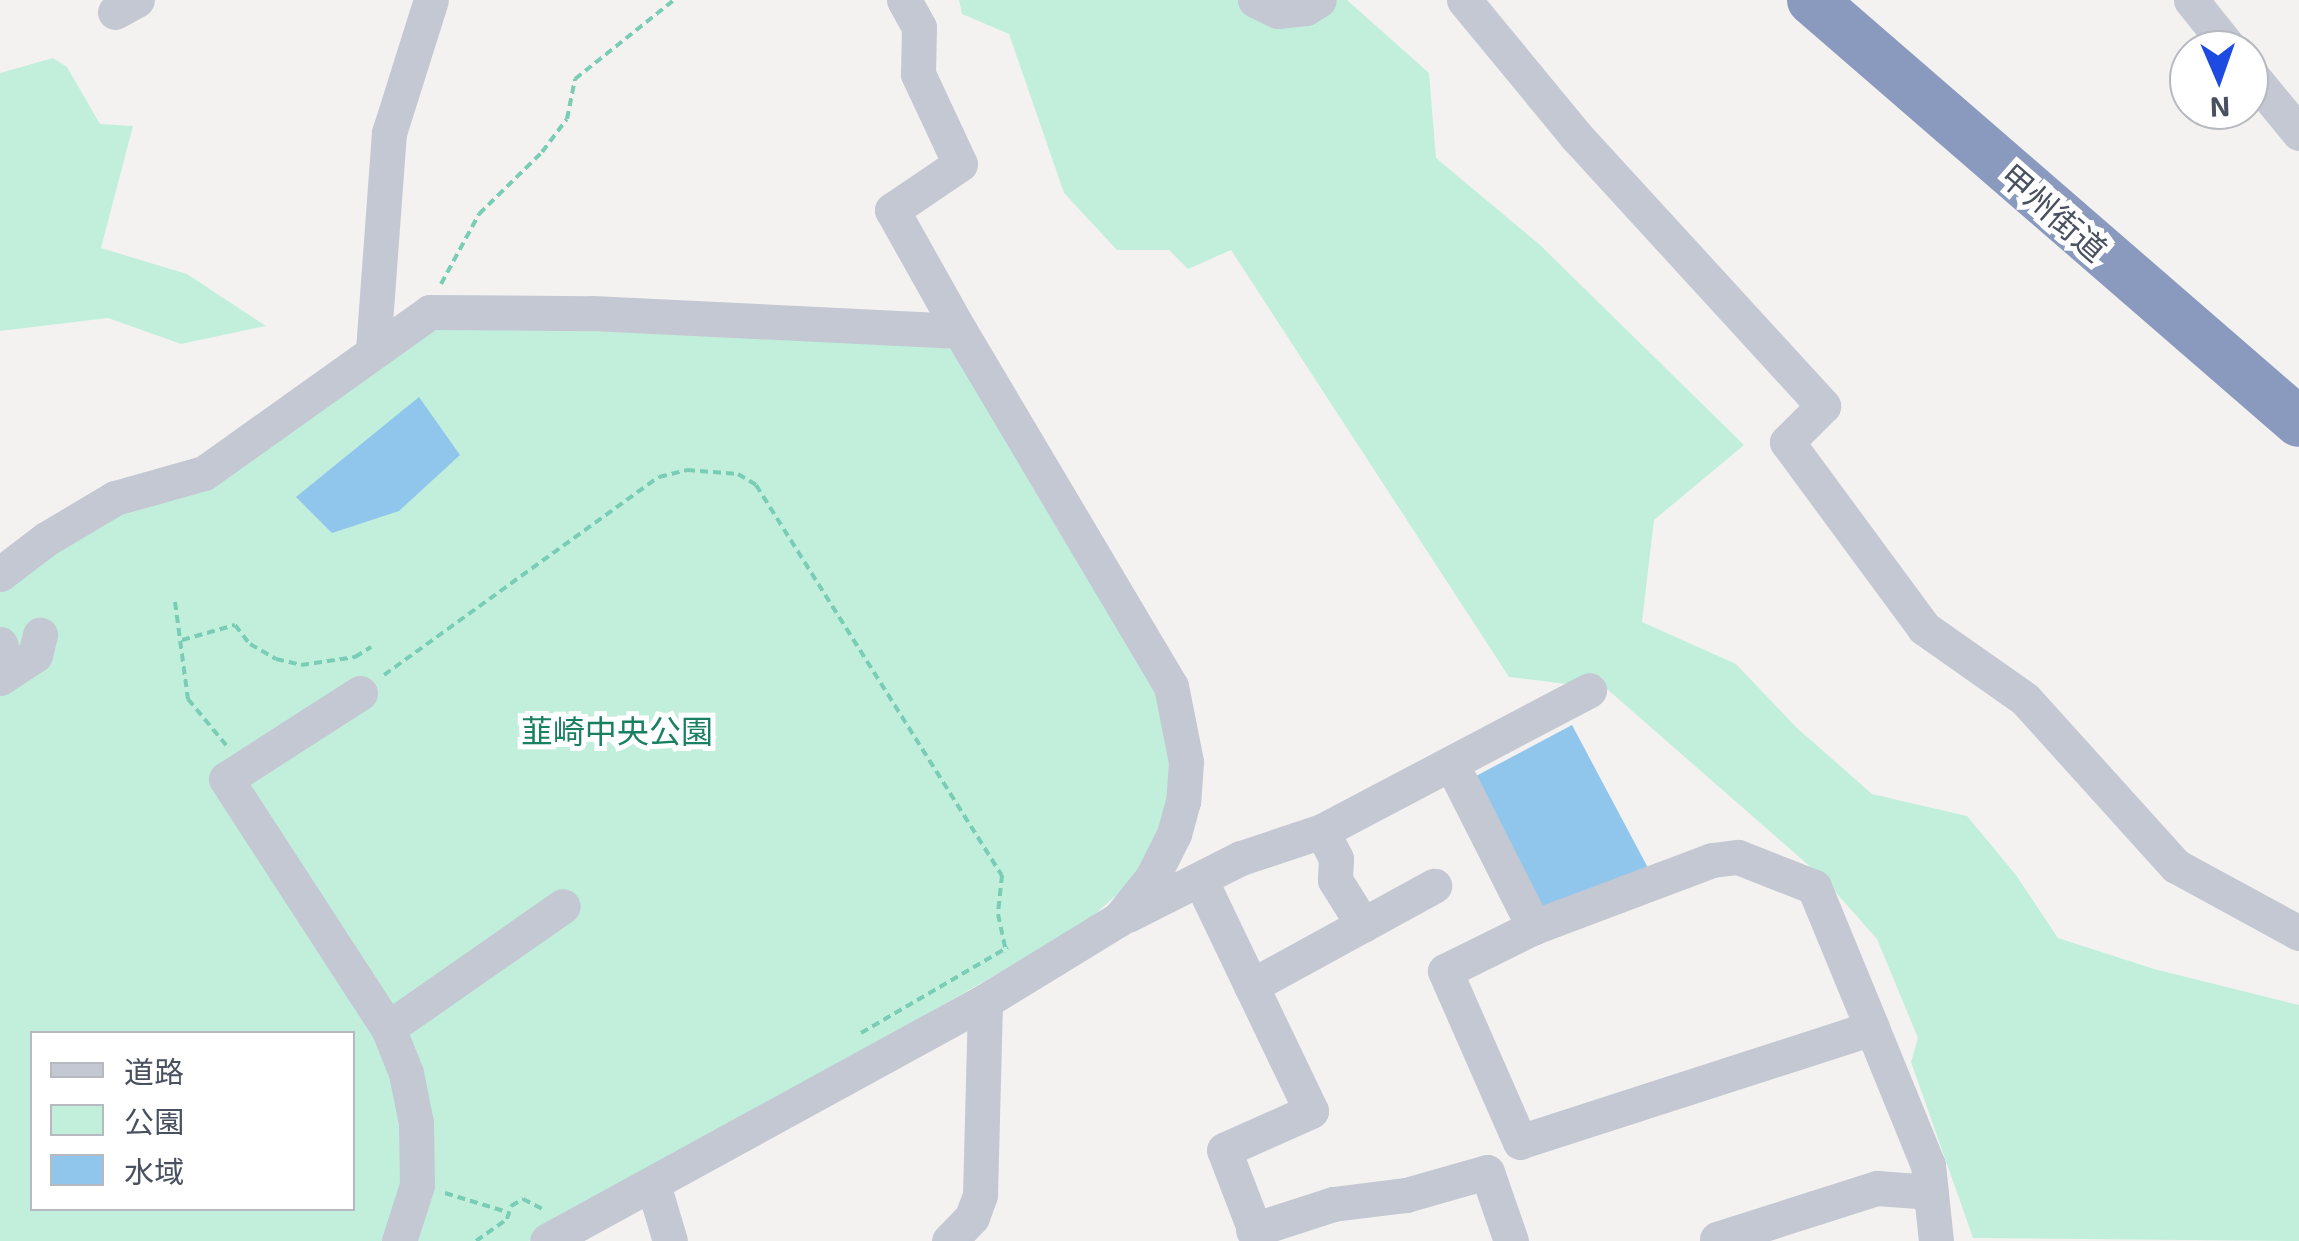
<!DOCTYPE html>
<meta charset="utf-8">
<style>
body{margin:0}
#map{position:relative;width:2299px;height:1241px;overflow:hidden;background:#f4f2f1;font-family:"Exo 2","Noto Sans JP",sans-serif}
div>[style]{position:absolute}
.green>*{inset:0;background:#c2efdc}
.water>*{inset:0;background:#90c6eb;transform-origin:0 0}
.path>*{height:4px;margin-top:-2px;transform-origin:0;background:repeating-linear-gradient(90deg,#7acdb5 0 8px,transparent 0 13px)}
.minor>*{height:35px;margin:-17.5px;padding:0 17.5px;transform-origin:17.5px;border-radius:17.5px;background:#c3c8d2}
.highway>*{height:50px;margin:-25px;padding:0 25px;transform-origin:25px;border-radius:25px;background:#8a99be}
span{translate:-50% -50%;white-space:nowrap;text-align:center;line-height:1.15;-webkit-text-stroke:10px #fff;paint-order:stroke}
.street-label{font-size:32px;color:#49505f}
.park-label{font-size:32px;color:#1a8062}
.legend{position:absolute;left:30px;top:1031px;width:325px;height:180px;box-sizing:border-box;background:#fff;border:2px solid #b6b9bf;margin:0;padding:12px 18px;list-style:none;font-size:30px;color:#49505f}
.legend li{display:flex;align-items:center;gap:20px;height:50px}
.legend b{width:50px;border:2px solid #b6b9bf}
.north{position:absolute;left:2169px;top:30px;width:100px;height:100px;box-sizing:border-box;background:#fff;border:2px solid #b6b9bf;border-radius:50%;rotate:178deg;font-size:28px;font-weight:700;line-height:40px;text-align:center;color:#49505f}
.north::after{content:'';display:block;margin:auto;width:35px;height:45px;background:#1d4be2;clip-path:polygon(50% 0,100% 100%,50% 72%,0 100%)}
</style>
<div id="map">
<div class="green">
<div style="clip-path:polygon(959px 0,1347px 0,1429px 73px,1436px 158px,1539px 244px,1744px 445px,1654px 520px,1642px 622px,1736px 664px,1797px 728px,1872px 794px,1967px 816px,2016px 875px,2058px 938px,2154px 969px,2299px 1005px,2299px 1241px,1973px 1238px,1911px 1062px,1918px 1038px,1877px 939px,1822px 877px,1607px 689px,1509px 677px,1231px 250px,1188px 269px,1169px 250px,1117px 250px,1064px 193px,1009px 34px,962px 14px)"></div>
<div style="clip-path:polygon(53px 58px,67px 67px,100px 124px,133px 126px,101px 248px,187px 274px,266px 326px,181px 344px,108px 318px,0 331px,0 73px)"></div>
<div style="clip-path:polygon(evenodd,433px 324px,950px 342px,1160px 690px,1174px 760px,1170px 802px,1154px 844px,1132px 881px,1083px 925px,529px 1241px,0 1241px,0 589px,115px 516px,199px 493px,433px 324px,32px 1034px,352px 1034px,352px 1208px,32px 1208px,32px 1034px)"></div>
</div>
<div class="water">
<div style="clip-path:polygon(419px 397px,460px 455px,399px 511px,332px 533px,296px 497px)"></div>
<div style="left:1572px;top:725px;width:162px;height:112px;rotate:62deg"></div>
</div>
<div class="path">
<div style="left:441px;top:284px;width:80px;rotate:-61.5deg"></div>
<div style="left:479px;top:214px;width:88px;rotate:-44.5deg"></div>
<div style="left:542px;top:152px;width:41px;rotate:-52.9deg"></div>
<div style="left:567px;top:119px;width:41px;rotate:-78.7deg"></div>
<div style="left:575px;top:79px;width:127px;rotate:-38.6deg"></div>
<div style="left:175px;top:602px;width:98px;rotate:82.4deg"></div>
<div style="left:188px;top:699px;width:60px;rotate:50.4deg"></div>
<div style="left:182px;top:640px;width:55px;rotate:-15.8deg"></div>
<div style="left:235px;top:625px;width:24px;rotate:52deg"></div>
<div style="left:250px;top:644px;width:30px;rotate:30deg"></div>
<div style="left:276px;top:659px;width:26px;rotate:13deg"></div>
<div style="left:301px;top:665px;width:55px;rotate:-8.4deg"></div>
<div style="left:355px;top:657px;width:19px;rotate:-32deg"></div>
<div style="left:384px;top:675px;width:339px;rotate:-35.8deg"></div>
<div style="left:659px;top:477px;width:29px;rotate:-14deg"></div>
<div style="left:687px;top:470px;width:51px;rotate:4.5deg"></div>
<div style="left:738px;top:474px;width:21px;rotate:31deg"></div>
<div style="left:756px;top:485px;width:461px;rotate:57.8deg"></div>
<div style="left:1002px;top:875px;width:39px;rotate:96deg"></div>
<div style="left:998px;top:914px;width:39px;rotate:78deg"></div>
<div style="left:861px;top:1033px;width:170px;rotate:-30.3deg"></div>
<div style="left:445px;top:1193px;width:65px;rotate:17deg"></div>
<div style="left:476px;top:1241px;width:38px;rotate:-35deg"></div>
<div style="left:507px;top:1219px;width:14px;rotate:-73deg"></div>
<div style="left:511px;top:1206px;width:14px;rotate:-30deg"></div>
<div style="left:523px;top:1199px;width:22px;rotate:27deg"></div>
</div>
<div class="minor">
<div style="left:904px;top:0;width:31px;rotate:61deg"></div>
<div style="left:919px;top:27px;width:47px;rotate:91.2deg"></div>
<div style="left:918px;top:74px;width:99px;rotate:65deg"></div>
<div style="left:960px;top:164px;width:82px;rotate:145.9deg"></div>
<div style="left:892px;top:210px;width:139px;rotate:60.7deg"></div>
<div style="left:1255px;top:0;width:25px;rotate:26deg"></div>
<div style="left:1278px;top:11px;width:28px;rotate:-6deg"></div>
<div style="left:1306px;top:8px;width:15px;rotate:-32deg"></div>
<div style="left:1464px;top:0;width:176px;rotate:50.5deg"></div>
<div style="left:1576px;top:136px;width:366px;rotate:47.5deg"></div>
<div style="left:1823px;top:406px;width:51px;rotate:135deg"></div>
<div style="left:1787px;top:442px;width:231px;rotate:53.6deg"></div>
<div style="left:1924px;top:628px;width:123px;rotate:35.1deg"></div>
<div style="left:2025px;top:699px;width:225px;rotate:47.9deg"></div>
<div style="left:2176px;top:866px;width:140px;rotate:28.6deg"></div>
<div style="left:2191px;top:0;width:64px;rotate:51.3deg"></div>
<div style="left:115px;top:12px;width:25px;rotate:-29deg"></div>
<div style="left:2249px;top:72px;width:79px;rotate:50.7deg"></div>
<div style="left:373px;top:350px;width:218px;rotate:-85.8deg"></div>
<div style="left:389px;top:133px;width:139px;rotate:-72.5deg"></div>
<div style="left:0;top:574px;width:58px;rotate:-37.3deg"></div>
<div style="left:46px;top:539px;width:80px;rotate:-30.7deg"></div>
<div style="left:115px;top:498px;width:92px;rotate:-15.7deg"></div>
<div style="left:204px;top:473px;width:277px;rotate:-35.5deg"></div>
<div style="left:430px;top:312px;width:162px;rotate:0.4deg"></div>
<div style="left:592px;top:313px;width:368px;rotate:2.8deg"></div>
<div style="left:960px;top:331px;width:413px;rotate:59.3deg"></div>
<div style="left:1171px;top:686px;width:77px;rotate:78.8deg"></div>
<div style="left:1186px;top:762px;width:39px;rotate:94deg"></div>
<div style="left:1183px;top:801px;width:34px;rotate:105deg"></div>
<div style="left:1174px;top:834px;width:49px;rotate:116.6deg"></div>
<div style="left:1152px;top:878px;width:53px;rotate:128.8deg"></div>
<div style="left:1119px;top:919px;width:157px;rotate:148.5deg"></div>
<div style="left:985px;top:1001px;width:499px;rotate:151.3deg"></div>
<div style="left:0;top:644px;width:2px;rotate:63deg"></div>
<div style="left:0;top:678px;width:42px;rotate:-33.3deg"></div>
<div style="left:35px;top:655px;width:21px;rotate:-76deg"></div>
<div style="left:360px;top:693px;width:159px;rotate:147.3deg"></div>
<div style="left:226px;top:779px;width:297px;rotate:57deg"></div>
<div style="left:1452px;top:765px;width:182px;rotate:63.2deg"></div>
<div style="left:1322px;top:831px;width:31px;rotate:63deg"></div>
<div style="left:1336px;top:859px;width:21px;rotate:93deg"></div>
<div style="left:1335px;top:880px;width:53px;rotate:58.1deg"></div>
<div style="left:1200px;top:879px;width:257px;rotate:64.4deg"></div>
<div style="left:1311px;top:1111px;width:95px;rotate:155.9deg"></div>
<div style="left:1224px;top:1150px;width:97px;rotate:69deg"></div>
<div style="left:1128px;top:915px;width:127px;rotate:-26.8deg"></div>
<div style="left:1241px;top:858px;width:85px;rotate:-18.4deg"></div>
<div style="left:1322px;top:831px;width:302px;rotate:-27.8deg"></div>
<div style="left:1251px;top:986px;width:209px;rotate:-28.7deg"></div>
<div style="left:1872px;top:1028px;width:370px;rotate:162.1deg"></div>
<div style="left:1520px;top:1142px;width:187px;rotate:-113.7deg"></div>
<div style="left:1445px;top:971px;width:99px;rotate:-26.3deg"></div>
<div style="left:1534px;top:927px;width:190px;rotate:-20.6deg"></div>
<div style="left:1712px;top:860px;width:26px;rotate:-7deg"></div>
<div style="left:1738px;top:857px;width:82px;rotate:21.5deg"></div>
<div style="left:1814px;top:887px;width:152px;rotate:67.6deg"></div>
<div style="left:1872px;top:1028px;width:148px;rotate:67.8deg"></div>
<div style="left:1928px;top:1165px;width:76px;rotate:84deg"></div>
<div style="left:653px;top:1184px;width:59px;rotate:73.4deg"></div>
<div style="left:1253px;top:1230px;width:84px;rotate:-18deg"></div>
<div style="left:1333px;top:1204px;width:74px;rotate:-7deg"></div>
<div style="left:1406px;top:1195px;width:84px;rotate:-15.9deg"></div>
<div style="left:1487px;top:1172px;width:73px;rotate:70.8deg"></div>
<div style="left:1717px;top:1239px;width:168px;rotate:-17.7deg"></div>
<div style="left:1877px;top:1188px;width:54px;rotate:4.2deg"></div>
<div style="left:399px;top:1241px;width:59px;rotate:-72.2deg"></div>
<div style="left:417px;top:1185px;width:62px;rotate:-90.9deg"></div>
<div style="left:416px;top:1123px;width:51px;rotate:-101.3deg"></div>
<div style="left:406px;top:1073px;width:48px;rotate:-111.8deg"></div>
<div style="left:388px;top:1028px;width:213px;rotate:-34.9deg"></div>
<div style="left:949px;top:1241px;width:33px;rotate:-46deg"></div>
<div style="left:972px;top:1217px;width:23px;rotate:-70deg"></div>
<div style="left:980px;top:1195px;width:194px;rotate:-88.5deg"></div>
</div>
<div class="highway">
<div style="left:1812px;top:0;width:644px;rotate:40.91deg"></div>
</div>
<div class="street-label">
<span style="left:2054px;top:212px;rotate:41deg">甲州街道</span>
</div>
<div class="park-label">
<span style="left:617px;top:730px">韮崎中央公園</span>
</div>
<ul class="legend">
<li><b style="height:12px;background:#c3c8d2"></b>道路</li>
<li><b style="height:28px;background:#c2efdc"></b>公園</li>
<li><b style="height:28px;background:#90c6eb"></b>水域</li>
</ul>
<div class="north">N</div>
</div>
